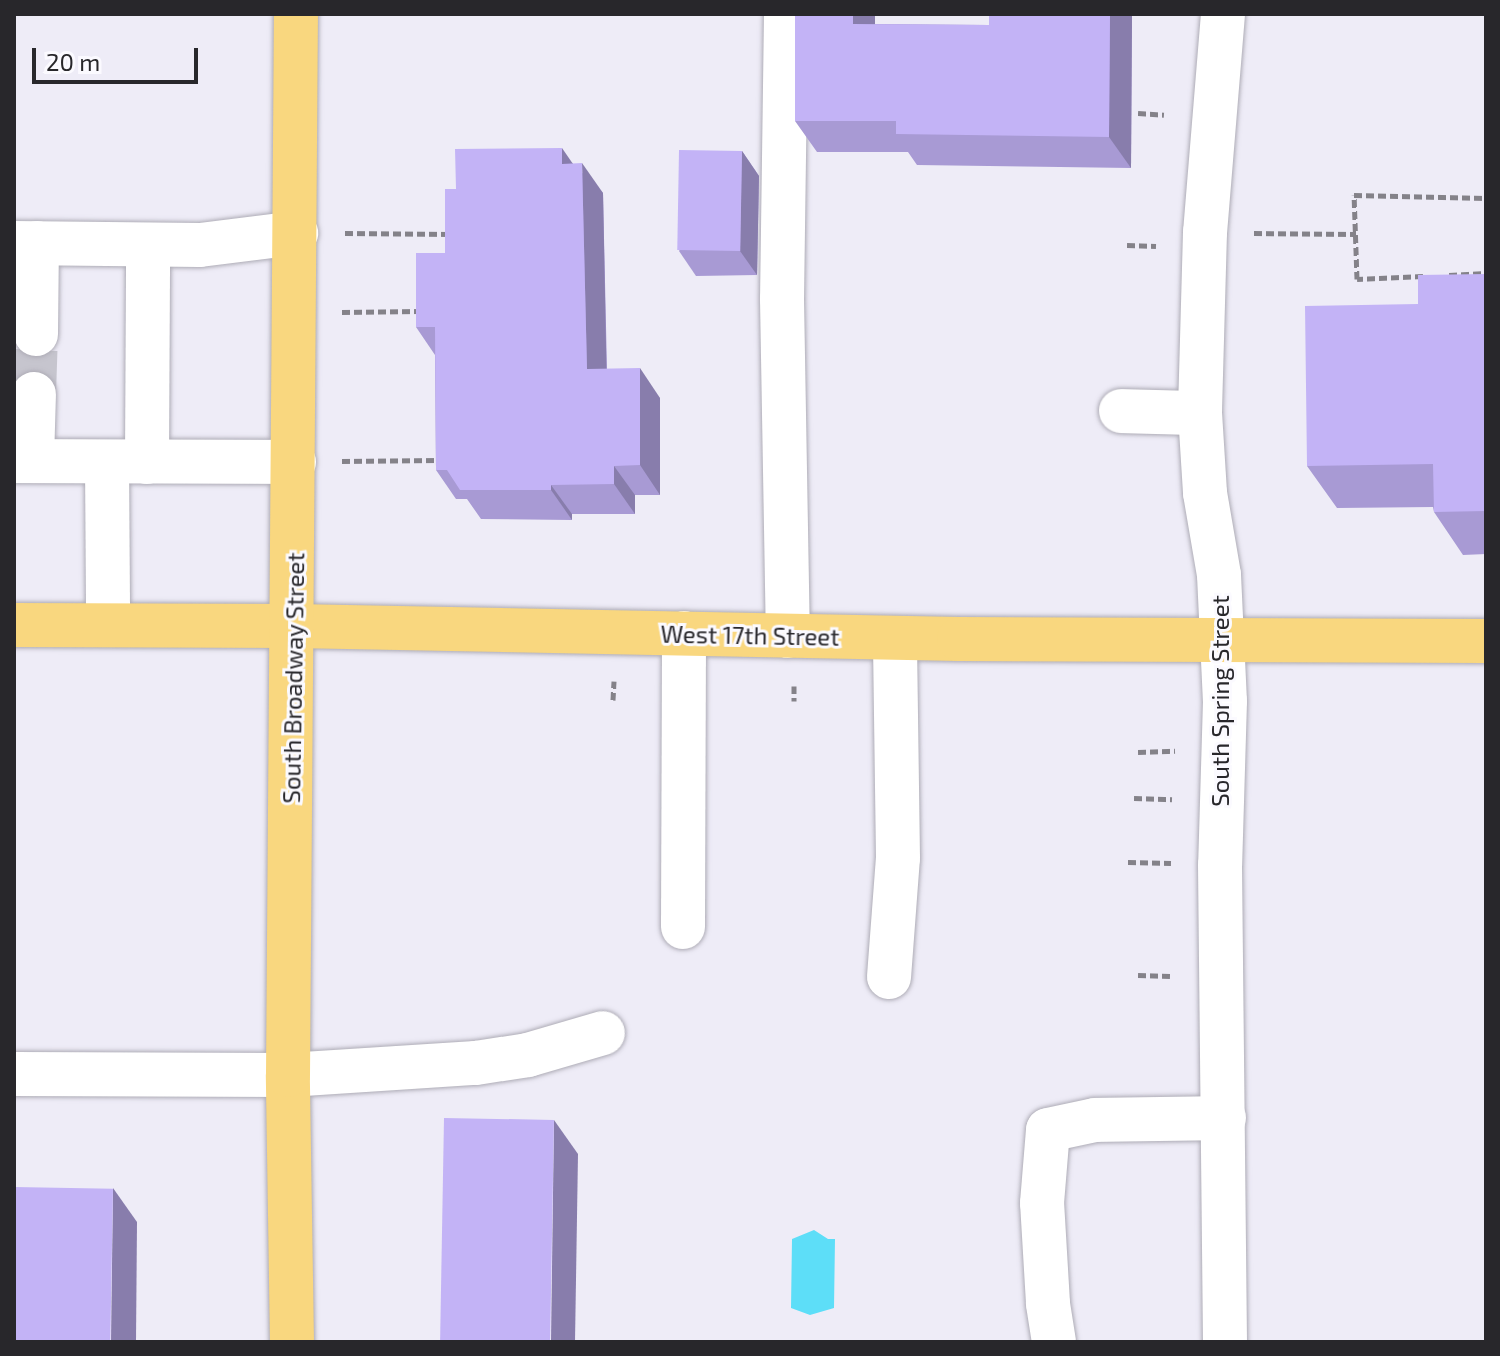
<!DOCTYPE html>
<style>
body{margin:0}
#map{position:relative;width:1500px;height:1356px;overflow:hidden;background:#eeecf7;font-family:"Exo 2",sans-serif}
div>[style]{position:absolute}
.water>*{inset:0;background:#5ddef8}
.minor-tunnel>*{height:44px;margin-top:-22px;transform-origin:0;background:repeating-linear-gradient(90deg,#c6c5ce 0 44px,transparent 0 66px)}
.path>*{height:5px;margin-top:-2.5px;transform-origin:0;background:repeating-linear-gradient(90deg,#848289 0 8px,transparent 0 12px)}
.roads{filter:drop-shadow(0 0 2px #aeacb6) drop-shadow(0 0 2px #aeacb6)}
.minor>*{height:44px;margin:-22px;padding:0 22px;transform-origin:22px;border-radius:22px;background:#fff}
.major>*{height:44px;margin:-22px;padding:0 22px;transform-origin:22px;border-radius:22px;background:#f9d77f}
.wall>*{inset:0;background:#a89ad4}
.shaded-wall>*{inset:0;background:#887dac}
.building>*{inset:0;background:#c3b3f6;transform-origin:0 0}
span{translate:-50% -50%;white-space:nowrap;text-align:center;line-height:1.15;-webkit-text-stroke:6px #fbfaff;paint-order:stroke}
.street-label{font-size:24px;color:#28272b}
.frame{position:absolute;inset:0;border:16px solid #28272b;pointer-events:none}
.scale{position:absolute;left:32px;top:48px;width:166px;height:36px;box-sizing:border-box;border:4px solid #28272b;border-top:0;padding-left:10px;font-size:24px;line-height:28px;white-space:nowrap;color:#28272b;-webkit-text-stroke:6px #fbfaff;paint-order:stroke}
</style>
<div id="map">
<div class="water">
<div style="clip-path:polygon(814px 1230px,828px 1239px,835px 1239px,834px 1308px,810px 1315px,791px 1308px,792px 1239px)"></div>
</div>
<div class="minor-tunnel">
<div style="left:34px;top:394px;width:60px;rotate:-88.1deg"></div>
</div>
<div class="path">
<div style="left:1138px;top:113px;width:26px;rotate:4deg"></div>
<div style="left:345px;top:233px;width:106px;rotate:0.5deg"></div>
<div style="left:1254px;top:233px;width:102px;rotate:0.6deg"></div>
<div style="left:1127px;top:245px;width:29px;rotate:2deg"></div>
<div style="left:1449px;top:275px;width:37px;rotate:-3deg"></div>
<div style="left:1423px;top:276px;width:66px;rotate:177.4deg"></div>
<div style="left:1357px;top:279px;width:84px;rotate:-92deg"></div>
<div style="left:1354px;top:195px;width:132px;rotate:1.3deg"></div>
<div style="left:342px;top:312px;width:78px;rotate:-0.7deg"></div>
<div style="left:342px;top:461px;width:98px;rotate:-0.6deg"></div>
<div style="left:794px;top:686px;width:15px;rotate:90deg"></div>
<div style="left:613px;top:700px;width:19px;rotate:-87deg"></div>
<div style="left:1138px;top:752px;width:37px;rotate:-2deg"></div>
<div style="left:1134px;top:798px;width:38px;rotate:2deg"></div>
<div style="left:1128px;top:862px;width:43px;rotate:1.3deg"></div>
<div style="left:1138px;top:975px;width:32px;rotate:2deg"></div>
</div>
<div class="roads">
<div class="minor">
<div style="left:786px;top:14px;width:285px;rotate:90.8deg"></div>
<div style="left:782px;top:299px;width:337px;rotate:89deg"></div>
<div style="left:1223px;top:14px;width:219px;rotate:94.7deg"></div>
<div style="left:1205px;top:232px;width:181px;rotate:91.6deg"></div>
<div style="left:1200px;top:413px;width:80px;rotate:86.4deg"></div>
<div style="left:1205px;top:493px;width:83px;rotate:80.3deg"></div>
<div style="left:1219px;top:575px;width:126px;rotate:87.3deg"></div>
<div style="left:1225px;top:701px;width:164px;rotate:91.7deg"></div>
<div style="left:1220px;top:865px;width:477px;rotate:89.4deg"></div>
<div style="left:14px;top:243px;width:186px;rotate:0.6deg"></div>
<div style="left:200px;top:245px;width:97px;rotate:-7.1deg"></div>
<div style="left:36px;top:334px;width:91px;rotate:-89.4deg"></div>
<div style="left:1121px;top:411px;width:79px;rotate:1.5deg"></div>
<div style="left:32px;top:460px;width:66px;rotate:-88.3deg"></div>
<div style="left:14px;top:461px;width:280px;rotate:0.2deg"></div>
<div style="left:107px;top:462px;width:163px;rotate:89.6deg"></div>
<div style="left:147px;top:462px;width:217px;rotate:-89.7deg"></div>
<div style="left:683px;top:927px;width:294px;rotate:-89.8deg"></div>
<div style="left:889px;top:977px;width:119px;rotate:-85.7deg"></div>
<div style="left:898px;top:858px;width:220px;rotate:-90.8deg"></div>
<div style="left:14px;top:1074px;width:274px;rotate:0.2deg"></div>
<div style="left:288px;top:1075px;width:188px;rotate:-3.7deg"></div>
<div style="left:476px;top:1063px;width:53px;rotate:-8.7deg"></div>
<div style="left:528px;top:1055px;width:78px;rotate:-16.3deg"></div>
<div style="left:1054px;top:1342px;width:39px;rotate:-99deg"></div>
<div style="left:1048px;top:1303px;width:100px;rotate:-93.4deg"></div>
<div style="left:1042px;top:1203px;width:73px;rotate:-85.3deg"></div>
<div style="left:1048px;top:1130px;width:48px;rotate:-12deg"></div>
<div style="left:1095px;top:1120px;width:129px;rotate:-0.9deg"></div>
</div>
<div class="major">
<div style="left:14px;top:625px;width:280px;rotate:0.2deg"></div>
<div style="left:294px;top:626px;width:665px;rotate:1.12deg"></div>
<div style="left:959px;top:639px;width:527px;rotate:0.22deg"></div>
<div style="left:292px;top:1342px;width:267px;rotate:-90.9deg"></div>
<div style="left:288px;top:1075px;width:1061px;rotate:-89.57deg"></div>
</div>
</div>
<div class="wall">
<div style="clip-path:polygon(795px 14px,875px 14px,875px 24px,989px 25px,1132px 14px,1131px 168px,917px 165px,908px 152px,817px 152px,795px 121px)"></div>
<div style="clip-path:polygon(742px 151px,759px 176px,757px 275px,696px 276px,679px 251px)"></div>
<div style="clip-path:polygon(572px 163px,603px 193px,607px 369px,660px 398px,660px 495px,635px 495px,635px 514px,572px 514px,572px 520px,481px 519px,467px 499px,456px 499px,436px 470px,435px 355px,416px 327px,445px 253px,456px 189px)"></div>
<div style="clip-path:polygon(1486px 274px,1486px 554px,1463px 555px,1434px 512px,1433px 507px,1337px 508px,1307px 466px,1418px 304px)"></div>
</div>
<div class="shaded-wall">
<div style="clip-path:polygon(853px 14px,875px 14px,875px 55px,853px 24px)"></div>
<div style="clip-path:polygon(1110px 14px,1132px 14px,1131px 168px,1109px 137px)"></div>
<div style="clip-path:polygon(562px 148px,582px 177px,562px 164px)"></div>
<div style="clip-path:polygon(742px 151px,759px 176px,757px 275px,740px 251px)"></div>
<div style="clip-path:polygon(582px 163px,603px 193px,607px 398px,587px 369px)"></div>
<div style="clip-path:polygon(640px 368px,660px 398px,660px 495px,640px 465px)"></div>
<div style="clip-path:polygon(614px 466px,635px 495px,635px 514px,614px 484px)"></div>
<div style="clip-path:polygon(551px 485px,572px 514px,572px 520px,551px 490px)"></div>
<div style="clip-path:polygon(554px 1120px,578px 1154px,575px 1342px,551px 1342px)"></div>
<div style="clip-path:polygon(113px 1188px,137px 1222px,136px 1342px,111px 1342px)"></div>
</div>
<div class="building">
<div style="clip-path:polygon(795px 14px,853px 14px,853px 24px,989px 25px,989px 14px,1110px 14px,1109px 137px,896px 134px,896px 121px,795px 121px)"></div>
<div style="clip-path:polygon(562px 148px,562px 164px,582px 163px,587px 369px,640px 368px,640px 465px,614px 466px,614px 484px,551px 485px,551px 490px,460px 490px,447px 470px,436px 470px,435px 327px,416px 327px,416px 253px,445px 253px,445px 189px,456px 189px,455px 149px)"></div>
<div style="left:742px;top:151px;width:100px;height:63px;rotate:91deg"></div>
<div style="clip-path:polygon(1486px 274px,1486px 511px,1434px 512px,1433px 464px,1307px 466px,1305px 306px,1418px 304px,1418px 275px)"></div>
<div style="left:444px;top:1118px;width:110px;height:224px;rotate:1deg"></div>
<div style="left:14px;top:1187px;width:99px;height:155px;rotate:1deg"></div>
</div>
<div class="street-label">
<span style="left:750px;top:635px;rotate:1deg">West 17th Street</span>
<span style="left:293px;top:678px;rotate:-89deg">South Broadway Street</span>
<span style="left:1220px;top:701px;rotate:-90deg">South Spring Street</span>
</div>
<div class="frame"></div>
<div class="scale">20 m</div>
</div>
